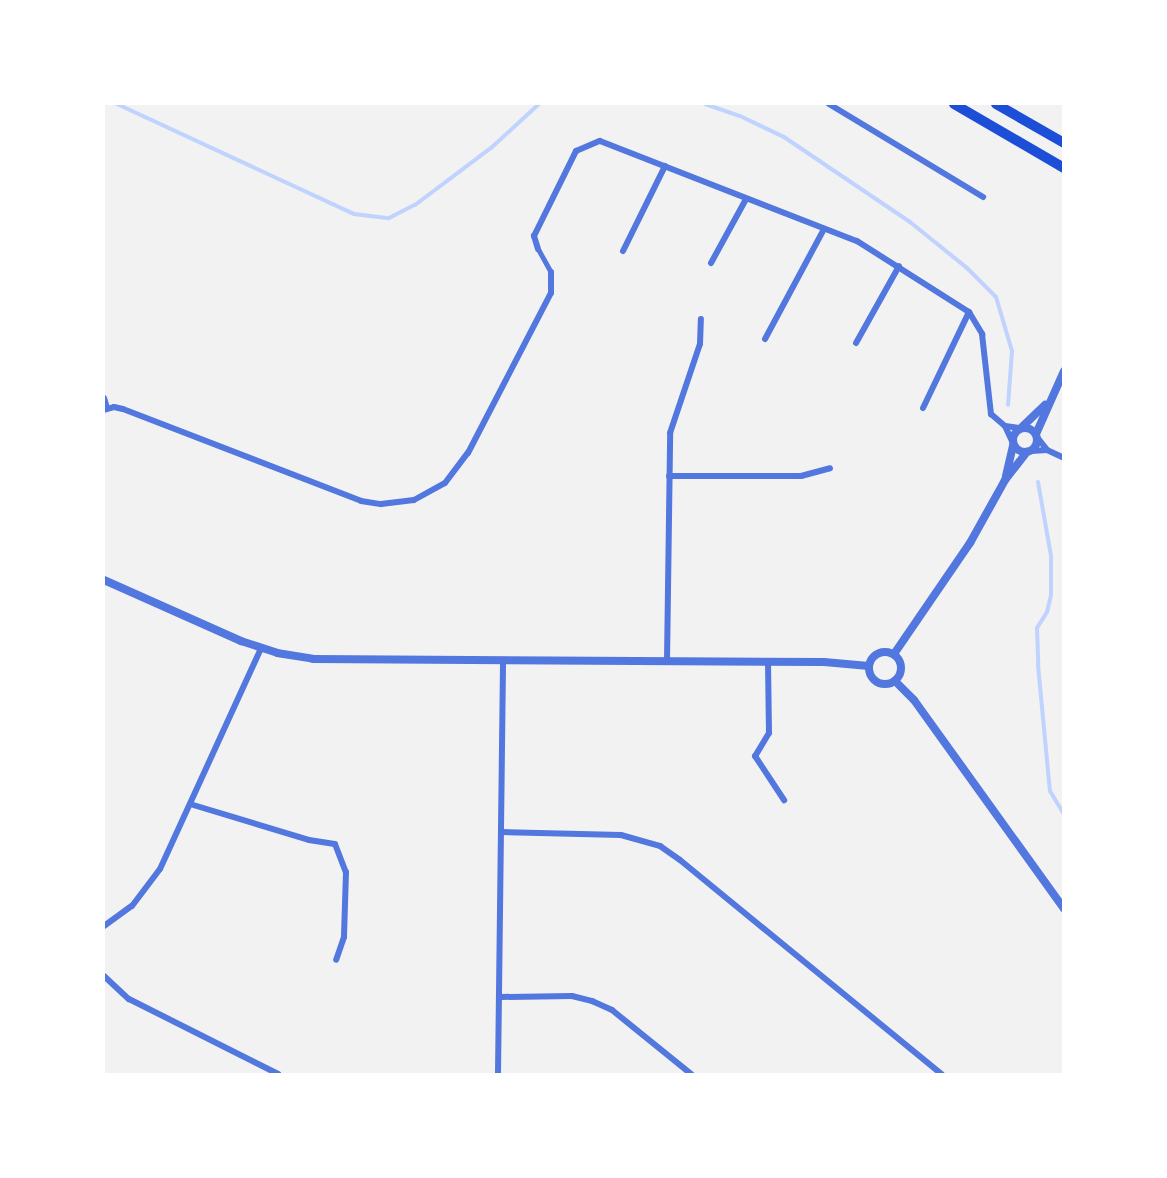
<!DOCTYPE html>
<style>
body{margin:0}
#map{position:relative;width:1167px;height:1178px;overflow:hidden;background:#f2f2f2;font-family:"Source Sans 3",sans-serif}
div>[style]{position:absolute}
.stream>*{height:4px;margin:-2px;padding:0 2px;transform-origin:2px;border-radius:2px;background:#bfd3fe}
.pedestrian>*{height:5px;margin:-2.5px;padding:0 2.5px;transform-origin:2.5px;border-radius:2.5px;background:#5277de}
.minor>*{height:6px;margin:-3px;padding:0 3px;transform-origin:3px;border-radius:3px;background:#5277de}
.tertiary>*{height:8px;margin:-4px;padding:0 4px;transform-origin:4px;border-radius:4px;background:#5277de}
.tertiary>.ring{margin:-4px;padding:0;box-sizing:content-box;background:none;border:8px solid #5277de;border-radius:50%}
.primary>*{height:10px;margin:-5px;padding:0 5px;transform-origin:5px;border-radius:5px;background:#1d4ed8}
span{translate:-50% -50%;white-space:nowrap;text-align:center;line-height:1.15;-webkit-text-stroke:6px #fff;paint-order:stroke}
.frame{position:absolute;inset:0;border:105px solid #fff;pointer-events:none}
</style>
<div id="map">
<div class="stream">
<div style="left:117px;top:104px;width:261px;rotate:24.9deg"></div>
<div style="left:354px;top:214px;width:35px;rotate:7deg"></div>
<div style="left:389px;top:218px;width:29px;rotate:-27deg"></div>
<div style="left:415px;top:205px;width:95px;rotate:-36.9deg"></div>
<div style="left:491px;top:148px;width:65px;rotate:-42.5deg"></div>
<div style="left:705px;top:104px;width:37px;rotate:19deg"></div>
<div style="left:740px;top:116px;width:49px;rotate:25.5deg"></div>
<div style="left:784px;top:137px;width:152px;rotate:34deg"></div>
<div style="left:910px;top:222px;width:73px;rotate:38.9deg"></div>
<div style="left:967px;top:268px;width:41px;rotate:45deg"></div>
<div style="left:996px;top:297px;width:56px;rotate:73.5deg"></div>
<div style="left:1012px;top:351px;width:54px;rotate:94.2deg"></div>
<div style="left:1038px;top:482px;width:75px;rotate:80deg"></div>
<div style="left:1051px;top:556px;width:39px;rotate:90deg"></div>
<div style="left:1051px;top:595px;width:17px;rotate:103deg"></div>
<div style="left:1047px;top:612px;width:19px;rotate:122deg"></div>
<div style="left:1037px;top:628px;width:37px;rotate:88deg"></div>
<div style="left:1038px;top:665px;width:127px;rotate:84.6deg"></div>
<div style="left:1050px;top:791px;width:27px;rotate:59deg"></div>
</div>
<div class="pedestrian">
<div style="left:538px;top:249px;width:26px;rotate:61deg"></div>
</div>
<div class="minor">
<div style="left:829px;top:104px;width:180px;rotate:31.1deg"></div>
<div style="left:538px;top:249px;width:14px;rotate:-107deg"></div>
<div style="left:534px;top:236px;width:95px;rotate:-63.7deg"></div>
<div style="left:576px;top:151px;width:26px;rotate:-23deg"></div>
<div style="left:600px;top:141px;width:276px;rotate:21.3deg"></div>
<div style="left:857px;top:241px;width:133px;rotate:32.4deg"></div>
<div style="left:969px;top:312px;width:26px;rotate:59deg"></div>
<div style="left:982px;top:334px;width:81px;rotate:83.6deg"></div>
<div style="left:991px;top:414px;width:18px;rotate:41deg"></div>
<div style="left:1005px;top:426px;width:14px;rotate:8deg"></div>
<div style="left:623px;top:251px;width:95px;rotate:-63.7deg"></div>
<div style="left:711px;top:263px;width:73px;rotate:-61.3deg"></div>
<div style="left:765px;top:339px;width:125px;rotate:-61.8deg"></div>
<div style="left:856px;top:343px;width:88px;rotate:-60.8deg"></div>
<div style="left:104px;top:398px;width:10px;rotate:73deg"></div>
<div style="left:923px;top:408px;width:106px;rotate:-64.4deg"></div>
<div style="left:104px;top:410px;width:10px;rotate:-17deg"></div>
<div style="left:114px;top:407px;width:9px;rotate:13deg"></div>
<div style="left:123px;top:409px;width:255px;rotate:21.1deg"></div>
<div style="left:361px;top:501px;width:20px;rotate:9deg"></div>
<div style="left:381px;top:504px;width:33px;rotate:-7deg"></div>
<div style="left:414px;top:500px;width:35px;rotate:-29deg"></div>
<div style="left:445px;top:483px;width:38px;rotate:-53deg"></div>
<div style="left:468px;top:453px;width:180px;rotate:-62.6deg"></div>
<div style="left:551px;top:293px;width:21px;rotate:-90deg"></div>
<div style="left:1005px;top:426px;width:17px;rotate:65deg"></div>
<div style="left:1037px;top:437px;width:16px;rotate:52deg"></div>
<div style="left:1047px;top:450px;width:19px;rotate:25deg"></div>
<div style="left:1031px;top:451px;width:16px;rotate:-4deg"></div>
<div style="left:669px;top:476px;width:132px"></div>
<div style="left:801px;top:476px;width:30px;rotate:-15deg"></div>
<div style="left:667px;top:661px;width:228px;rotate:-89.2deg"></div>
<div style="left:670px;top:433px;width:94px;rotate:-71.4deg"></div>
<div style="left:700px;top:344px;width:25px;rotate:-88deg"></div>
<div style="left:768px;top:662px;width:71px;rotate:89.2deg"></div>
<div style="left:769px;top:733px;width:27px;rotate:121deg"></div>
<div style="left:755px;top:756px;width:53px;rotate:56.6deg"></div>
<div style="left:190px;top:804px;width:124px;rotate:16.8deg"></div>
<div style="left:309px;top:840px;width:26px;rotate:9deg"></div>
<div style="left:335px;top:844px;width:30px;rotate:69deg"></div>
<div style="left:346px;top:872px;width:65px;rotate:91.8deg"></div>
<div style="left:344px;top:937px;width:24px;rotate:109deg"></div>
<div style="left:501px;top:832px;width:120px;rotate:1.4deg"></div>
<div style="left:621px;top:835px;width:41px;rotate:15.8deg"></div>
<div style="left:660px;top:846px;width:24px;rotate:35deg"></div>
<div style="left:680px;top:860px;width:338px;rotate:39.3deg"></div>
<div style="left:104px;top:926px;width:34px;rotate:-36deg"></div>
<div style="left:132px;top:906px;width:46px;rotate:-52.9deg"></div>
<div style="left:160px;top:869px;width:243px;rotate:-65.4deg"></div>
<div style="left:104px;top:976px;width:34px;rotate:43deg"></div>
<div style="left:129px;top:999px;width:167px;rotate:26.7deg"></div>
<div style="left:501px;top:997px;width:71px;rotate:-0.8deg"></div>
<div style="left:572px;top:996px;width:21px;rotate:14deg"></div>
<div style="left:592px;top:1001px;width:22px;rotate:24deg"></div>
<div style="left:612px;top:1010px;width:102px;rotate:39deg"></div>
<div style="left:498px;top:1074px;width:413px;rotate:-89.3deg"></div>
</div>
<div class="tertiary">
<div style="left:1022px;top:427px;width:32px;rotate:-44deg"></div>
<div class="ring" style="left:1013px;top:428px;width:16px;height:16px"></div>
<div style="left:1036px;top:434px;width:69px;rotate:-66deg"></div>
<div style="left:1006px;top:476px;width:32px;rotate:-77deg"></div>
<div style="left:104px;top:580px;width:150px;rotate:24deg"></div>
<div style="left:241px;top:641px;width:38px;rotate:18deg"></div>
<div style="left:277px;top:653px;width:36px;rotate:9deg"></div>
<div style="left:313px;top:659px;width:511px;rotate:0.34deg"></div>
<div style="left:824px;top:662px;width:45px;rotate:5.1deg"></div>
<div class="ring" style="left:869px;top:652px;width:24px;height:24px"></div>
<div style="left:894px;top:654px;width:135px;rotate:-55.6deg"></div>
<div style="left:970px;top:543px;width:72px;rotate:-60.9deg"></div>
<div style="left:1005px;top:480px;width:36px;rotate:-52deg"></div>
<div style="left:895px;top:681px;width:27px;rotate:45deg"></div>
<div style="left:914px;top:700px;width:257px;rotate:54.3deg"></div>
</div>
<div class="primary">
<div style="left:954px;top:104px;width:127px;rotate:30.2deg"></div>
<div style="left:996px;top:104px;width:78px;rotate:29.8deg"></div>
</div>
<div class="frame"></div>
</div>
